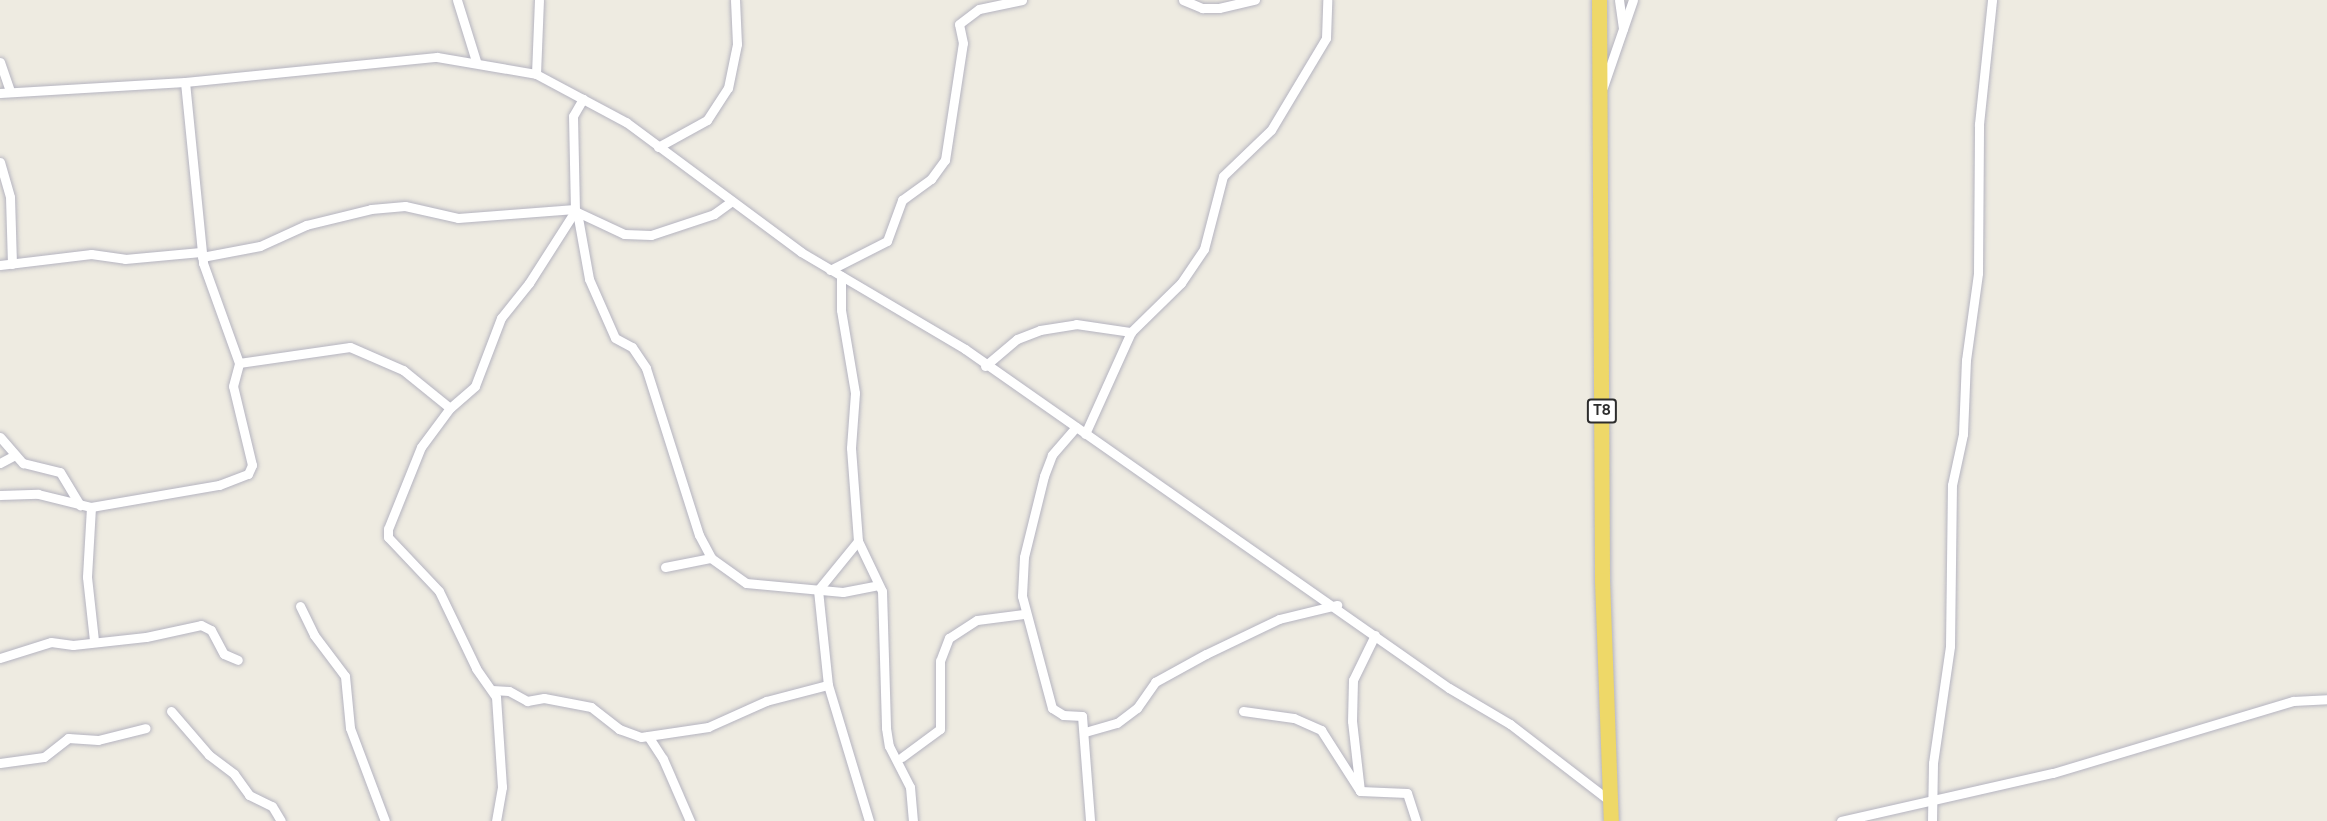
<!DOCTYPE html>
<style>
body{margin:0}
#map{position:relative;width:2327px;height:821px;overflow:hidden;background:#eeebe1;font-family:"DM Sans",sans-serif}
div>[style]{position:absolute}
.roads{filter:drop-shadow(0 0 2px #b5b4c0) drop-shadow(0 0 2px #b5b4c0)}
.minor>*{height:9px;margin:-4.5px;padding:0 4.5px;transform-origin:4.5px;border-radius:4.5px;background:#fff}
.trunk>*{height:15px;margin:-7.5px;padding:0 7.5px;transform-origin:7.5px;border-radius:7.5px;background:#eed868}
span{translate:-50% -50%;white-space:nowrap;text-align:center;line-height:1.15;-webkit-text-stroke:6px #fff;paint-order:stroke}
.shield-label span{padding:2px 4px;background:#fff;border:2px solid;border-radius:4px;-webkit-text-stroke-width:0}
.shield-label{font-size:15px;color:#2d2d2d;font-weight:700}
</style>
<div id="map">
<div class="roads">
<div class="minor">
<div style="left:457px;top:0;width:64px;rotate:72.7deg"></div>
<div style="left:1183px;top:0;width:21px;rotate:23deg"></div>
<div style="left:1202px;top:8px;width:17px"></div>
<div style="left:1219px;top:8px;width:37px;rotate:-13deg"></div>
<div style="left:1619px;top:0;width:29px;rotate:82deg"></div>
<div style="left:0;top:62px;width:31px;rotate:71deg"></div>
<div style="left:536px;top:74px;width:74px;rotate:-87.7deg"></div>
<div style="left:185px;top:82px;width:182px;rotate:84.3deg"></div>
<div style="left:203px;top:263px;width:106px;rotate:70.2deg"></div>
<div style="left:239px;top:363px;width:112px;rotate:-8.2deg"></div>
<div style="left:350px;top:347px;width:58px;rotate:23.5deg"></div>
<div style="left:403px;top:370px;width:60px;rotate:39deg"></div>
<div style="left:1603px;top:87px;width:92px;rotate:-71deg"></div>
<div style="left:0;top:93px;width:185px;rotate:-3.4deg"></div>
<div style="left:185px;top:82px;width:253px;rotate:-5.7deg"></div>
<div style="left:437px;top:57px;width:100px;rotate:9.7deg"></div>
<div style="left:536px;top:74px;width:102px;rotate:28.1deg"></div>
<div style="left:626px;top:122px;width:218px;rotate:36.6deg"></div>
<div style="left:801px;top:252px;width:191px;rotate:30.6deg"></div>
<div style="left:965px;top:349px;width:591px;rotate:35.01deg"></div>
<div style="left:1449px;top:688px;width:71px;rotate:30.5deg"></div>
<div style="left:1510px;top:724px;width:126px;rotate:37.6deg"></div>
<div style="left:658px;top:147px;width:56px;rotate:-28.9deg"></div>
<div style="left:707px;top:120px;width:38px;rotate:-57deg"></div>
<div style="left:728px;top:88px;width:45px;rotate:-78.4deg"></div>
<div style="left:737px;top:44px;width:44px;rotate:-92.6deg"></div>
<div style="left:0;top:162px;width:36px;rotate:74deg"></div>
<div style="left:10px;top:197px;width:67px;rotate:88.3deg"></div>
<div style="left:575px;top:211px;width:54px;rotate:25.1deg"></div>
<div style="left:624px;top:234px;width:27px;rotate:2deg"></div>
<div style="left:651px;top:235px;width:66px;rotate:-18.4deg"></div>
<div style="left:714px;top:214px;width:22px;rotate:-36deg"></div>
<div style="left:577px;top:212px;width:68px;rotate:79.8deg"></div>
<div style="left:589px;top:279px;width:64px;rotate:66.2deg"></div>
<div style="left:615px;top:338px;width:19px;rotate:28deg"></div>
<div style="left:632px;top:347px;width:25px;rotate:56deg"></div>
<div style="left:646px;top:368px;width:175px;rotate:72.4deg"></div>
<div style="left:699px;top:535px;width:26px;rotate:62deg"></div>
<div style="left:711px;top:558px;width:43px;rotate:35.5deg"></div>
<div style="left:746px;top:583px;width:97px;rotate:5.3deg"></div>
<div style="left:843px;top:592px;width:36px;rotate:-11deg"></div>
<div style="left:202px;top:257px;width:59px;rotate:-10.7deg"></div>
<div style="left:260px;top:246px;width:51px;rotate:-24.5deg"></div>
<div style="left:306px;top:225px;width:67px;rotate:-13.8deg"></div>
<div style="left:371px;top:209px;width:34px;rotate:-5deg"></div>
<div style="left:405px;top:206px;width:54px;rotate:12.8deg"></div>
<div style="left:458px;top:218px;width:117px;rotate:-4.4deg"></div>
<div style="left:0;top:265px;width:92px;rotate:-6.9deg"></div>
<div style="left:91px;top:254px;width:34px;rotate:8deg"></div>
<div style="left:125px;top:259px;width:76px;rotate:-5.3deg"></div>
<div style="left:830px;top:270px;width:64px;rotate:-27deg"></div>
<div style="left:887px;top:241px;width:44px;rotate:-69.9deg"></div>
<div style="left:902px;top:200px;width:36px;rotate:-36deg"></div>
<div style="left:931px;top:179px;width:24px;rotate:-54deg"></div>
<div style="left:945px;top:160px;width:118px;rotate:-81.3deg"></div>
<div style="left:963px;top:43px;width:19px;rotate:-102deg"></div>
<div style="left:959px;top:24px;width:25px;rotate:-37deg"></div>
<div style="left:979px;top:9px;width:44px;rotate:-11.8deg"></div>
<div style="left:841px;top:276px;width:34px;rotate:90deg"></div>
<div style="left:841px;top:310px;width:84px;rotate:80.4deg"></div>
<div style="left:855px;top:393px;width:55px;rotate:94.2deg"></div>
<div style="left:851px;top:448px;width:93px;rotate:85.7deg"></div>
<div style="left:858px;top:541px;width:55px;rotate:64.4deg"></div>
<div style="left:882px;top:591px;width:137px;rotate:88.3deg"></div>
<div style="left:886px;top:728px;width:18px;rotate:81deg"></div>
<div style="left:889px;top:746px;width:46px;rotate:62.9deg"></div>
<div style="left:910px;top:787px;width:34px;rotate:85deg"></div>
<div style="left:985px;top:366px;width:42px;rotate:-40.2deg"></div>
<div style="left:1017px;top:339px;width:25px;rotate:-21deg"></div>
<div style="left:1040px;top:330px;width:36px;rotate:-9deg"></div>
<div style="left:1076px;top:324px;width:56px;rotate:8.3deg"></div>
<div style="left:1076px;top:427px;width:37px;rotate:131deg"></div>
<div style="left:1052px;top:455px;width:22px;rotate:111deg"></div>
<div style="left:1044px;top:476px;width:83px;rotate:103.9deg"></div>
<div style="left:1024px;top:557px;width:39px;rotate:93deg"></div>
<div style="left:1022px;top:596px;width:116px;rotate:75deg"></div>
<div style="left:1052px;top:708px;width:13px;rotate:32deg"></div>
<div style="left:1063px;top:715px;width:19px;rotate:3deg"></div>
<div style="left:1082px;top:716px;width:105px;rotate:85.6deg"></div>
<div style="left:1085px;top:434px;width:112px;rotate:-65.7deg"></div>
<div style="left:1131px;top:332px;width:70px;rotate:-44.4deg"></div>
<div style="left:1181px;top:283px;width:41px;rotate:-55.9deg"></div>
<div style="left:1204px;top:249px;width:75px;rotate:-75.4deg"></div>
<div style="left:1223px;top:176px;width:66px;rotate:-43.8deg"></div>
<div style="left:1271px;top:130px;width:107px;rotate:-59.1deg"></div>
<div style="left:1326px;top:38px;width:38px;rotate:-88deg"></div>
<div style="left:0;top:437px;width:35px;rotate:49deg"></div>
<div style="left:23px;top:463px;width:38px;rotate:14deg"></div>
<div style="left:60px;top:472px;width:39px;rotate:59deg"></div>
<div style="left:0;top:463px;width:17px;rotate:-28deg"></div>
<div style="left:0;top:495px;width:38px;rotate:-2deg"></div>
<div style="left:38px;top:494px;width:55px;rotate:13.8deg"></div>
<div style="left:91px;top:507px;width:130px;rotate:-9.8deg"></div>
<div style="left:219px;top:485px;width:31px;rotate:-21deg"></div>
<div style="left:248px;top:474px;width:10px;rotate:-66deg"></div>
<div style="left:252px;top:465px;width:81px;rotate:-103.5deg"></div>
<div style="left:233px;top:386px;width:24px;rotate:-75deg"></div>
<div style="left:91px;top:507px;width:70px;rotate:93.3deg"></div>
<div style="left:87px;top:577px;width:63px;rotate:83.7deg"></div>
<div style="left:858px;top:541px;width:63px;rotate:129.2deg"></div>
<div style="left:818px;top:590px;width:96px;rotate:84deg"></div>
<div style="left:828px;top:685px;width:142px;rotate:73.2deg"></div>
<div style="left:665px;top:567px;width:47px;rotate:-11.1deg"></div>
<div style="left:300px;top:606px;width:32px;rotate:64deg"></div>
<div style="left:314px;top:635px;width:51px;rotate:52.9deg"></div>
<div style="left:345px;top:676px;width:52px;rotate:84.5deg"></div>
<div style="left:350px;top:728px;width:99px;rotate:69.4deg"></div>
<div style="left:0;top:658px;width:53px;rotate:-17.4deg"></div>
<div style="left:51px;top:642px;width:22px;rotate:8deg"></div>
<div style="left:73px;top:645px;width:73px;rotate:-6.3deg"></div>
<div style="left:146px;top:637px;width:56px;rotate:-12.3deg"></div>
<div style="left:201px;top:625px;width:11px;rotate:27deg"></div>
<div style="left:211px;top:630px;width:27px;rotate:62deg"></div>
<div style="left:224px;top:654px;width:15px;rotate:23deg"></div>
<div style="left:492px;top:690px;width:17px;rotate:3deg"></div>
<div style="left:509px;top:691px;width:21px;rotate:29deg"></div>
<div style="left:527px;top:701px;width:17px;rotate:-10deg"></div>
<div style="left:544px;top:698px;width:48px;rotate:10.8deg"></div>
<div style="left:591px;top:707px;width:36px;rotate:38deg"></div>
<div style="left:619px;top:729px;width:23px;rotate:20deg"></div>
<div style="left:641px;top:737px;width:68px;rotate:-8.5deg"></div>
<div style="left:708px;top:727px;width:64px;rotate:-24.1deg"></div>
<div style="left:766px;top:701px;width:64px;rotate:-14.5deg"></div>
<div style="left:171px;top:711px;width:58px;rotate:49.2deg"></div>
<div style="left:209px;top:755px;width:31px;rotate:37deg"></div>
<div style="left:234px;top:774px;width:26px;rotate:54deg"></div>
<div style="left:249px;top:795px;width:25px;rotate:26deg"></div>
<div style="left:272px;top:806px;width:17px;rotate:59deg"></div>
<div style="left:1243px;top:711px;width:51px;rotate:7.8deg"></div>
<div style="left:1294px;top:718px;width:30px;rotate:24deg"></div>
<div style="left:1321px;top:730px;width:72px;rotate:57.4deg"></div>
<div style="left:1360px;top:791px;width:47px;rotate:2.4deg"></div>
<div style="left:1407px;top:793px;width:29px;rotate:72deg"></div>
<div style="left:1085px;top:732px;width:33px;rotate:-16deg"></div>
<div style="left:1117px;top:723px;width:25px;rotate:-37deg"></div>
<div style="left:1137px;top:708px;width:32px;rotate:-55deg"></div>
<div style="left:1155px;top:682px;width:58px;rotate:-28.8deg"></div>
<div style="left:1206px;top:654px;width:81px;rotate:-25.6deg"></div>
<div style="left:1279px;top:619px;width:60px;rotate:-13.6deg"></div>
<div style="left:648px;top:736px;width:27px;rotate:57deg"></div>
<div style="left:663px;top:759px;width:68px;rotate:66.5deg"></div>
<div style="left:902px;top:757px;width:47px;rotate:-36.4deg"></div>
<div style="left:940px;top:729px;width:68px;rotate:-90deg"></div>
<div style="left:940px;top:661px;width:25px;rotate:-69deg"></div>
<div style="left:949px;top:638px;width:33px;rotate:-33deg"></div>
<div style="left:977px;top:620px;width:47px;rotate:-7.3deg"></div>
<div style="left:0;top:763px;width:44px;rotate:-7.8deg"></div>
<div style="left:44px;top:757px;width:31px;rotate:-38deg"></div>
<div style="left:68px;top:738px;width:30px;rotate:4deg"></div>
<div style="left:98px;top:740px;width:49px;rotate:-14deg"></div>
<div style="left:1360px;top:791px;width:70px;rotate:-96.5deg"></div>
<div style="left:1352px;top:721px;width:41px;rotate:-88.6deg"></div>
<div style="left:1353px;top:680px;width:50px;rotate:-63.9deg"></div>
<div style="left:496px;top:821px;width:35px;rotate:-80deg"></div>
<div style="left:502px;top:787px;width:90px;rotate:-93.8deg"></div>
<div style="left:496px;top:697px;width:35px;rotate:-125deg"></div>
<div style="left:476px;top:668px;width:85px;rotate:-115.7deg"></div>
<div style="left:439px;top:591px;width:74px;rotate:-133.4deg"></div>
<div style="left:388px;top:537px;width:8px;rotate:-90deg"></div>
<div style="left:388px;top:529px;width:88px;rotate:-68.1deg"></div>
<div style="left:421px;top:447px;width:49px;rotate:-53.4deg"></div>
<div style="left:450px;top:408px;width:33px;rotate:-41deg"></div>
<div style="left:475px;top:386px;width:73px;rotate:-69.1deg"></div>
<div style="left:501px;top:318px;width:45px;rotate:-51.3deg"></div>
<div style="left:529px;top:283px;width:85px;rotate:-57.4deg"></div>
<div style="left:575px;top:211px;width:95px;rotate:-91.2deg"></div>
<div style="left:573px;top:116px;width:20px;rotate:-60deg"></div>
<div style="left:1841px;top:821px;width:217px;rotate:-12.8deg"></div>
<div style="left:2053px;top:773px;width:251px;rotate:-16.7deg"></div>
<div style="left:2293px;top:701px;width:34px;rotate:-3deg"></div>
<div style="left:1932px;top:821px;width:58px;rotate:-89deg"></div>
<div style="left:1933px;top:763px;width:118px;rotate:-81.7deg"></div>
<div style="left:1950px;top:646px;width:161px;rotate:-89.3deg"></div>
<div style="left:1952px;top:485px;width:52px;rotate:-77.8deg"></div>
<div style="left:1963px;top:434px;width:74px;rotate:-87.7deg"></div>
<div style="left:1966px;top:360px;width:88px;rotate:-82.1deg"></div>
<div style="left:1978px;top:273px;width:149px;rotate:-89.6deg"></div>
<div style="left:1979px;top:124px;width:125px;rotate:-84deg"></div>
</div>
<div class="trunk">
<div style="left:1599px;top:0;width:580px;rotate:89.7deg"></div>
<div style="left:1602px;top:580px;width:241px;rotate:87.9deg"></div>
</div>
</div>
<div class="shield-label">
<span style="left:1602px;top:411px">T8</span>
</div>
</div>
